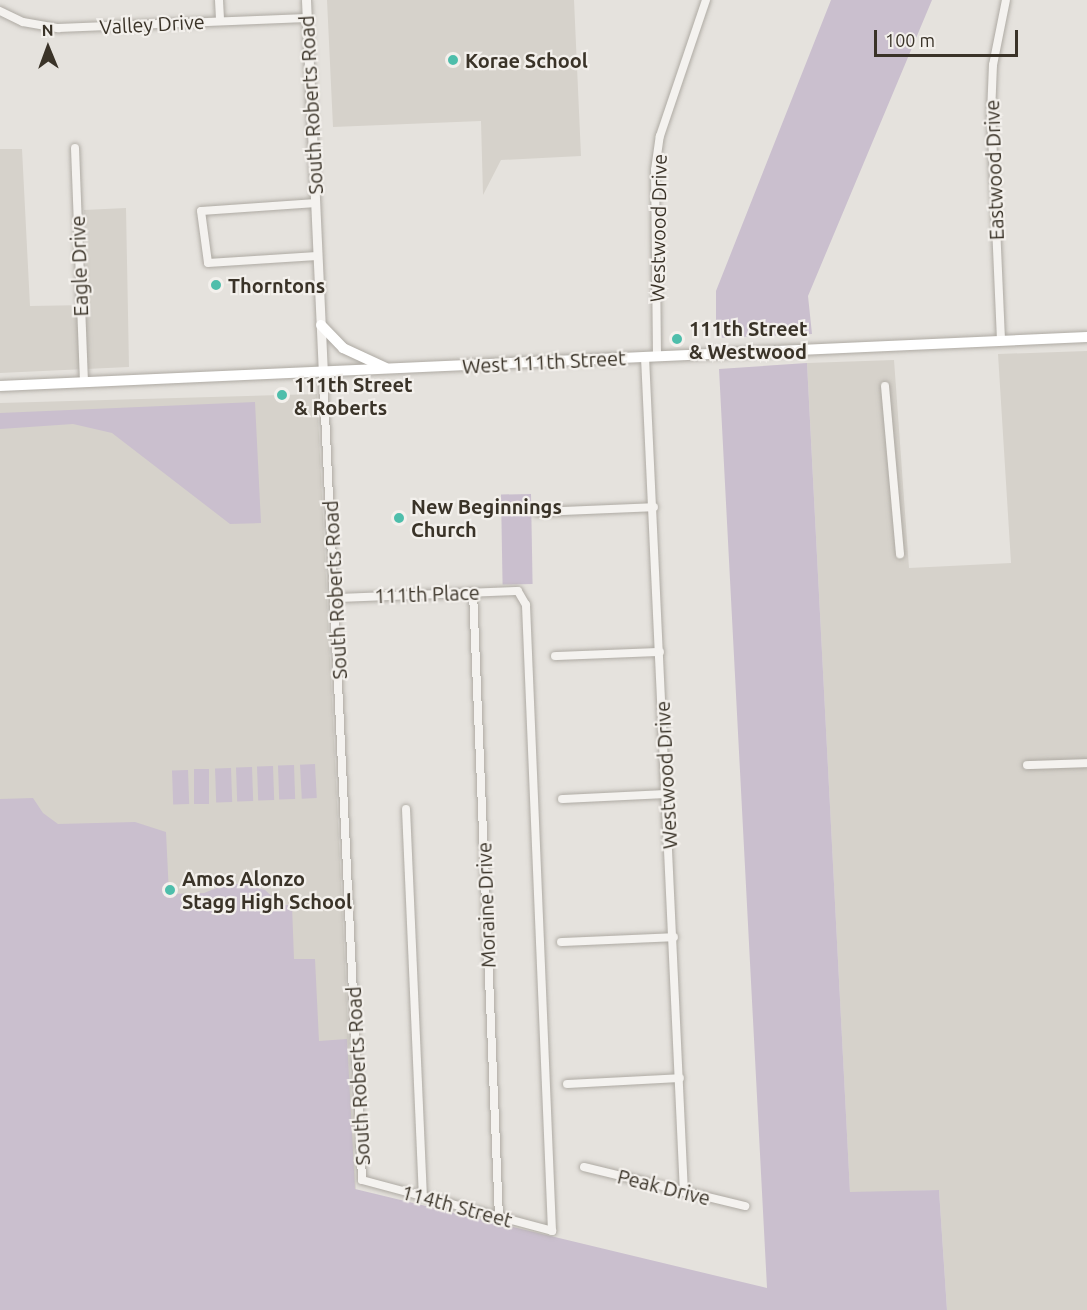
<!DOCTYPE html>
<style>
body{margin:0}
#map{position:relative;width:1087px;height:1310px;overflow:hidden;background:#e5e2dd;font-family:Ubuntu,sans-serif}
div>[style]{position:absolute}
.built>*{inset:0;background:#d6d2cb}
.green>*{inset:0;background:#cabfce;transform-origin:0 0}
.roads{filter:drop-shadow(0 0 2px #aeaaa3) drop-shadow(0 0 2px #aeaaa3)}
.minor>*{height:8px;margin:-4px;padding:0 4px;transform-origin:4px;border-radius:4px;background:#f4f2ef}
.tertiary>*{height:9px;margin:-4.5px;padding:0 4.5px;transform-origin:4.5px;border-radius:4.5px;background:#f4f2ef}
.secondary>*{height:10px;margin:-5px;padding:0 5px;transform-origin:5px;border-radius:5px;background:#fff}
.dots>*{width:16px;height:16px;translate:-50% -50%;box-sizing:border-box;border:3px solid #f3f0ec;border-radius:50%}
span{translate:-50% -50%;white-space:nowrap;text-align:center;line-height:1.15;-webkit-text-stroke:4.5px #f3f0ec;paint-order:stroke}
.street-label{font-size:20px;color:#3a3328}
.poi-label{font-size:20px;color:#3a3328;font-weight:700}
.left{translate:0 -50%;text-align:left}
.north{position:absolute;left:18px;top:18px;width:60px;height:60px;-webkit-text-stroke:4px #f3f0ec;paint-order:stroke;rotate:359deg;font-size:16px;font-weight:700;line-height:24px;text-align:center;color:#3a3328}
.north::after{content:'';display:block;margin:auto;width:21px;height:27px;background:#3a3328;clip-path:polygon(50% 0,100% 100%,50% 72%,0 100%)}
.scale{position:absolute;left:874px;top:30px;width:144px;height:27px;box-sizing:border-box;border:3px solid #3a3328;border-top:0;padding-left:8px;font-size:18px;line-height:21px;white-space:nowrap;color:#3a3328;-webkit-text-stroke:4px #f3f0ec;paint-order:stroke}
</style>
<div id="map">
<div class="built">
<div style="clip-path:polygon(327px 0,574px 0,581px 156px,501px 160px,483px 195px,481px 121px,333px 127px)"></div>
<div style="clip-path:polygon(0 149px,22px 149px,30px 306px,88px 305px,84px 210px,126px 208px,129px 367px,0 373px)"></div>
<div style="clip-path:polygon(1087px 351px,1087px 1310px,947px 1310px,939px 1190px,850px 1193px,807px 363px,894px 360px,909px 568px,1011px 563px,998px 354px)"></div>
<div style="clip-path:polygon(317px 394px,357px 1211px,0 1154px,0 403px)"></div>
</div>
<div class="green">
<div style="clip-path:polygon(831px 0,932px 0,808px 296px,812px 334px,716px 338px,716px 291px)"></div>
<div style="clip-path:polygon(807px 363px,850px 1192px,939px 1190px,947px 1310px,0 1310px,0 799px,33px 798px,43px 813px,58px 824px,135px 822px,166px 832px,169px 894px,204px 893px,227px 884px,243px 884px,265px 890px,281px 905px,292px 905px,294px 959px,315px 959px,319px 1041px,347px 1039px,355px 1189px,767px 1288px,719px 369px)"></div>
<div style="clip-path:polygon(255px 402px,261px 523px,230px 524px,112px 433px,73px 424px,0 429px,0 413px)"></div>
<div style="left:531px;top:494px;width:90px;height:30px;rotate:89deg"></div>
<div style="left:315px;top:764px;width:34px;height:15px;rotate:87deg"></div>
<div style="left:294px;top:765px;width:34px;height:16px;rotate:88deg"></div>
<div style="left:273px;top:766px;width:34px;height:16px;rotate:88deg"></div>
<div style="left:252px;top:767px;width:34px;height:16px;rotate:88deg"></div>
<div style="left:231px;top:768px;width:34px;height:16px;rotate:88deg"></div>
<div style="left:194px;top:769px;width:15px;height:35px"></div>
<div style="left:188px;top:770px;width:34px;height:16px;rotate:88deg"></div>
</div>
<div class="roads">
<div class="minor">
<div style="left:219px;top:0;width:21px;rotate:87deg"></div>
<div style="left:0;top:11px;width:25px;rotate:26deg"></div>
<div style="left:23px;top:22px;width:36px;rotate:10deg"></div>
<div style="left:58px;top:28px;width:249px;rotate:-2.3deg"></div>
<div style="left:75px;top:148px;width:235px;rotate:87.8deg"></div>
<div style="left:316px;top:203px;width:115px;rotate:176deg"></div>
<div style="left:201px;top:211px;width:52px;rotate:82.3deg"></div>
<div style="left:208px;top:263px;width:109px;rotate:-3.7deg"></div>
<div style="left:1001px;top:340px;width:226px;rotate:-92.5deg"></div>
<div style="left:991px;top:114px;width:49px;rotate:-87.7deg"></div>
<div style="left:993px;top:65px;width:66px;rotate:-78.7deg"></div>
<div style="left:645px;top:357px;width:836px;rotate:87.33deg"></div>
<div style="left:657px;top:357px;width:187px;rotate:-90.6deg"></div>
<div style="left:655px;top:170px;width:34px;rotate:-82deg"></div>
<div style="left:660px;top:136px;width:144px;rotate:-71.3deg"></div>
<div style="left:323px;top:373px;width:808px;rotate:87.23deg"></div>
<div style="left:362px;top:1180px;width:197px;rotate:15deg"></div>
<div style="left:552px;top:1231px;width:627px;rotate:-92.38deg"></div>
<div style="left:526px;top:605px;width:16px;rotate:-120deg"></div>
<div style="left:518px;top:591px;width:182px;rotate:177.8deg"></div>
<div style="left:885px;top:386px;width:169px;rotate:84.9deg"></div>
<div style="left:537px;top:512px;width:117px;rotate:-2.4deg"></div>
<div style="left:473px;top:592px;width:626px;rotate:87.62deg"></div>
<div style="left:555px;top:656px;width:105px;rotate:-2.2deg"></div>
<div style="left:1027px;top:765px;width:60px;rotate:-1.9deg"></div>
<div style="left:562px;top:799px;width:105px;rotate:-2.7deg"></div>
<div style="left:406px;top:809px;width:388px;rotate:87.5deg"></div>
<div style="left:561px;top:942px;width:113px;rotate:-2.5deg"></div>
<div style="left:567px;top:1084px;width:113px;rotate:-3deg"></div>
<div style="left:584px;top:1167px;width:166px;rotate:13.6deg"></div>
</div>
<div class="tertiary">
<div style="left:306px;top:0;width:373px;rotate:87.4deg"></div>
</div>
<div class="secondary">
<div style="left:321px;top:325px;width:32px;rotate:46deg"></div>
<div style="left:343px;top:348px;width:47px;rotate:24.9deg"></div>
<div style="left:0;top:386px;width:1088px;rotate:-2.58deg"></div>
</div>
</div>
<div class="dots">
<div style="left:453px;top:60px;background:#4ebeab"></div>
<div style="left:216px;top:285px;background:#4ebeab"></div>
<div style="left:677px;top:339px;background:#4ebeab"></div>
<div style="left:282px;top:395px;background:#4ebeab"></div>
<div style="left:399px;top:518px;background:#4ebeab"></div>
<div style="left:170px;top:890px;background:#4ebeab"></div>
</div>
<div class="street-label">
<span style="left:152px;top:24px;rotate:-3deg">Valley Drive</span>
<span style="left:311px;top:105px;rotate:-93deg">South Roberts Road</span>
<span style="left:994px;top:170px;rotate:-92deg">Eastwood Drive</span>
<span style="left:658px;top:228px;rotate:-89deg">Westwood Drive</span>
<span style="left:79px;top:266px;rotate:-92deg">Eagle Drive</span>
<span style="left:544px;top:362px;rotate:-3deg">West 111th Street</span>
<span style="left:335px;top:590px;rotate:-93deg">South Roberts Road</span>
<span style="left:427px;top:594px;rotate:-2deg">111th Place</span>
<span style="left:666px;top:775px;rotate:-93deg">Westwood Drive</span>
<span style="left:486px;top:905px;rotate:-92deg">Moraine Drive</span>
<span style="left:358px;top:1076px;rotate:-93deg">South Roberts Road</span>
<span style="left:664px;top:1187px;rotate:14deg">Peak Drive</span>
<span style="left:457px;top:1206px;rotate:15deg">114th Street</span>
</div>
<div class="poi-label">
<span class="left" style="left:465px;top:60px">Korae School</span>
<span class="left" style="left:228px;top:285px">Thorntons</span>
<span class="left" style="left:689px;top:340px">111th Street<br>&amp; Westwood</span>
<span class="left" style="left:294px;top:396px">111th Street<br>&amp; Roberts</span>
<span class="left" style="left:411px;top:518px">New Beginnings<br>Church</span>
<span class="left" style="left:182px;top:890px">Amos Alonzo<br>Stagg High School</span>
</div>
<div class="north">N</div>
<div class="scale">100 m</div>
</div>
